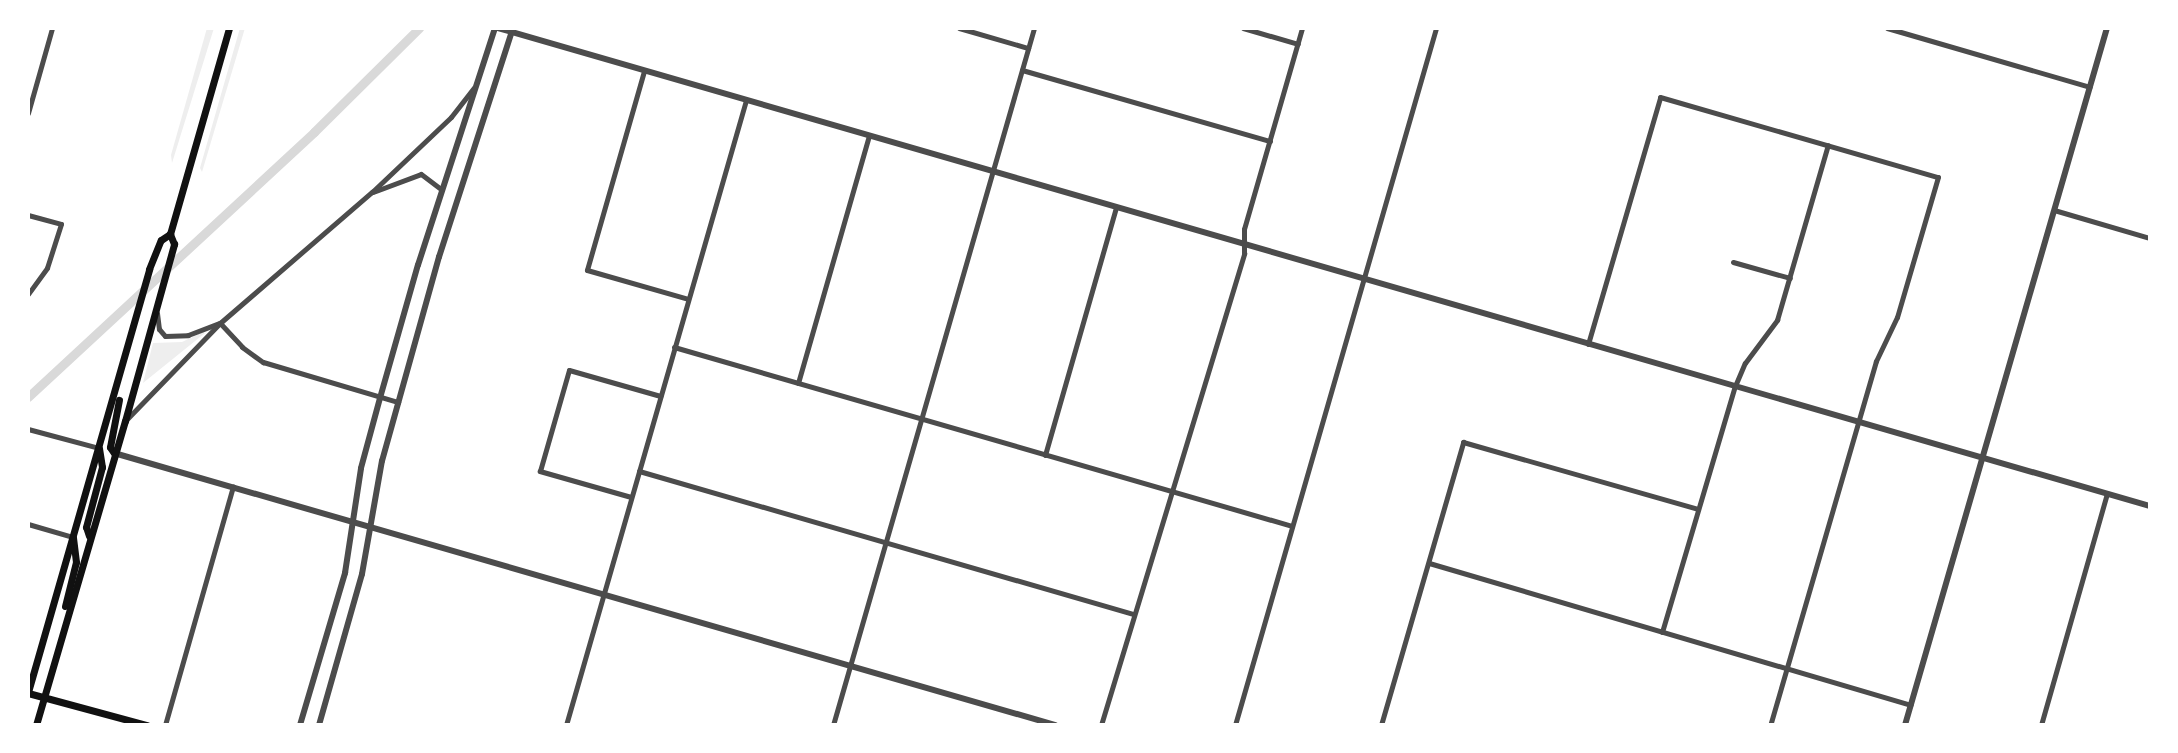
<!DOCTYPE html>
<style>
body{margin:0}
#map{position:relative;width:2178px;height:753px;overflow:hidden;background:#fff;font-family:Jost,sans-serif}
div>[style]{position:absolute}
.green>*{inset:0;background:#eee}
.canal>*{height:9px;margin:-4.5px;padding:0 4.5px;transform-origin:4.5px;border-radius:4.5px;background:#d9d9d9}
.minor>*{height:5px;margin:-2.5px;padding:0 2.5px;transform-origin:2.5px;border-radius:2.5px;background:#4c4c4c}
.tertiary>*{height:6px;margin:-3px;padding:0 3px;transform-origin:3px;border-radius:3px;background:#4c4c4c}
.secondary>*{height:7px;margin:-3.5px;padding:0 3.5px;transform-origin:3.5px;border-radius:3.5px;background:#111}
span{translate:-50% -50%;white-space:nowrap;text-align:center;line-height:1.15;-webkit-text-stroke:6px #fff;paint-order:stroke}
.frame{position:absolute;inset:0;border:30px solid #fff;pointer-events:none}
</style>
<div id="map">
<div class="green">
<div style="clip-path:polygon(207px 28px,214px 28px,172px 163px,171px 155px)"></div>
<div style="clip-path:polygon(240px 28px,245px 28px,202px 172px,200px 168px)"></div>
<div style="clip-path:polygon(203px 332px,205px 333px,143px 383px,153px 343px,182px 342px)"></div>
</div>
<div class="canal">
<div style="left:28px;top:397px;width:390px;rotate:-42.8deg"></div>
<div style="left:314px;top:132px;width:148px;rotate:-44.7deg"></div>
</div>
<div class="minor">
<div style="left:959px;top:28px;width:72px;rotate:16.2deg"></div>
<div style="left:1243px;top:28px;width:57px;rotate:16.2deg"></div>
<div style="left:1887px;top:28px;width:211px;rotate:16.2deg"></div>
<div style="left:1022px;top:70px;width:258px;rotate:16deg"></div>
<div style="left:644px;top:71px;width:207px;rotate:106deg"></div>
<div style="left:587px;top:270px;width:105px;rotate:16deg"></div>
<div style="left:28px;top:113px;width:88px;rotate:-74.2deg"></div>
<div style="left:373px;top:192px;width:51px;rotate:-20.6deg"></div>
<div style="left:421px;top:174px;width:26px;rotate:37deg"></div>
<div style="left:2054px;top:210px;width:100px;rotate:16.3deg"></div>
<div style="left:28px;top:215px;width:34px;rotate:15deg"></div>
<div style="left:61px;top:224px;width:46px;rotate:107.7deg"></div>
<div style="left:47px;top:268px;width:32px;rotate:126deg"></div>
<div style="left:1733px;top:262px;width:59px;rotate:15.7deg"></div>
<div style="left:157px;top:313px;width:16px;rotate:83deg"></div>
<div style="left:159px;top:329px;width:9px;rotate:49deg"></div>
<div style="left:165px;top:336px;width:23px;rotate:-2deg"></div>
<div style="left:188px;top:335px;width:34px;rotate:-21deg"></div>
<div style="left:220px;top:323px;width:33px;rotate:47deg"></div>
<div style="left:242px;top:347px;width:26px;rotate:36deg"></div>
<div style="left:263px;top:362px;width:141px;rotate:16.5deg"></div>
<div style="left:1588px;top:344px;width:257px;rotate:-73.7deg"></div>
<div style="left:1660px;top:97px;width:289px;rotate:16.1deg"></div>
<div style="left:1938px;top:177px;width:146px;rotate:106.3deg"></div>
<div style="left:1897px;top:317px;width:49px;rotate:115.5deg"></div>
<div style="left:1876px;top:361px;width:379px;rotate:106.2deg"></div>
<div style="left:674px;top:347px;width:643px;rotate:16.15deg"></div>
<div style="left:798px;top:383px;width:257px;rotate:-74deg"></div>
<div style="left:126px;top:420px;width:135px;rotate:-45.9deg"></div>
<div style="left:220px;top:323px;width:201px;rotate:-40.8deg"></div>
<div style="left:372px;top:192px;width:109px;rotate:-43.5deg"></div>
<div style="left:451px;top:117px;width:37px;rotate:-52deg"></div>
<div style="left:28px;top:429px;width:73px;rotate:15deg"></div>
<div style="left:1045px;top:455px;width:258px;rotate:-74deg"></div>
<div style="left:639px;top:471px;width:514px;rotate:16.14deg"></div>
<div style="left:631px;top:497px;width:95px;rotate:-164.1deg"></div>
<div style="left:540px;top:471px;width:105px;rotate:-74deg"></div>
<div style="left:569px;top:370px;width:95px;rotate:15.9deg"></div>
<div style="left:28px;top:524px;width:47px;rotate:16.1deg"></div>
<div style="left:1429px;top:563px;width:502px;rotate:16.42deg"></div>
<div style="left:1662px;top:632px;width:257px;rotate:-73.5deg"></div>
<div style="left:1735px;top:386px;width:25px;rotate:-67deg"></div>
<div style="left:1745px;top:363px;width:54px;rotate:-53.3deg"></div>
<div style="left:1777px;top:320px;width:182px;rotate:-73.8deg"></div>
<div style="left:165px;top:725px;width:248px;rotate:-74.1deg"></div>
<div style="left:566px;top:725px;width:650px;rotate:-73.93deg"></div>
<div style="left:833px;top:725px;width:725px;rotate:-73.91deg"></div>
<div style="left:1101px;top:725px;width:493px;rotate:-73.1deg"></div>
<div style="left:1244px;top:253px;width:24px;rotate:-90deg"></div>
<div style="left:1244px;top:229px;width:209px;rotate:-73.9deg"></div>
<div style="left:1235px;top:725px;width:725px;rotate:-73.91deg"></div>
<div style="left:1381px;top:725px;width:295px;rotate:-73.8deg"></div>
<div style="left:1463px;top:442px;width:244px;rotate:15.9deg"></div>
<div style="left:2041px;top:725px;width:241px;rotate:-74.1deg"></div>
</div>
<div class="tertiary">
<div style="left:498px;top:28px;width:1720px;rotate:16.14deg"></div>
<div style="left:114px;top:453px;width:980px;rotate:16.12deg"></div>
<div style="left:300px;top:725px;width:159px;rotate:-73.5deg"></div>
<div style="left:345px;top:573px;width:106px;rotate:-81.3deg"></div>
<div style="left:361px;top:468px;width:73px;rotate:-74.8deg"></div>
<div style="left:380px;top:398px;width:138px;rotate:-74.1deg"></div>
<div style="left:418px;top:265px;width:249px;rotate:-72deg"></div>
<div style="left:319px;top:725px;width:157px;rotate:-74.1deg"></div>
<div style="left:362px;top:574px;width:115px;rotate:-80deg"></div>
<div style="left:382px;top:461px;width:212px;rotate:-74.4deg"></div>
<div style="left:439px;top:257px;width:241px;rotate:-72.1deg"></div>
<div style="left:1905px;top:725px;width:726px;rotate:-73.84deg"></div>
</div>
<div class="secondary">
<div style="left:114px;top:453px;width:7px;rotate:-124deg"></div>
<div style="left:110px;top:447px;width:48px;rotate:-79.2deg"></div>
<div style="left:89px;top:536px;width:9px;rotate:-108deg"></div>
<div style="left:86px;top:527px;width:62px;rotate:-75.1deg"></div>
<div style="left:102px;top:467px;width:19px;rotate:-99deg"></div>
<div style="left:65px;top:606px;width:45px;rotate:-76deg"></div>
<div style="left:76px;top:562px;width:25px;rotate:-97deg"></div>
<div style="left:28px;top:692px;width:440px;rotate:-74deg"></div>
<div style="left:149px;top:269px;width:31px;rotate:-68deg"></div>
<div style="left:161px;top:240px;width:11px;rotate:-34deg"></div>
<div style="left:28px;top:693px;width:123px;rotate:15.1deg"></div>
<div style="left:36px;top:725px;width:317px;rotate:-73.7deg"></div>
<div style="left:125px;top:421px;width:184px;rotate:-74.5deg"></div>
<div style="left:174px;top:244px;width:11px;rotate:-112deg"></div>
<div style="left:170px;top:234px;width:214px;rotate:-74deg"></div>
</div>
<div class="frame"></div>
</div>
